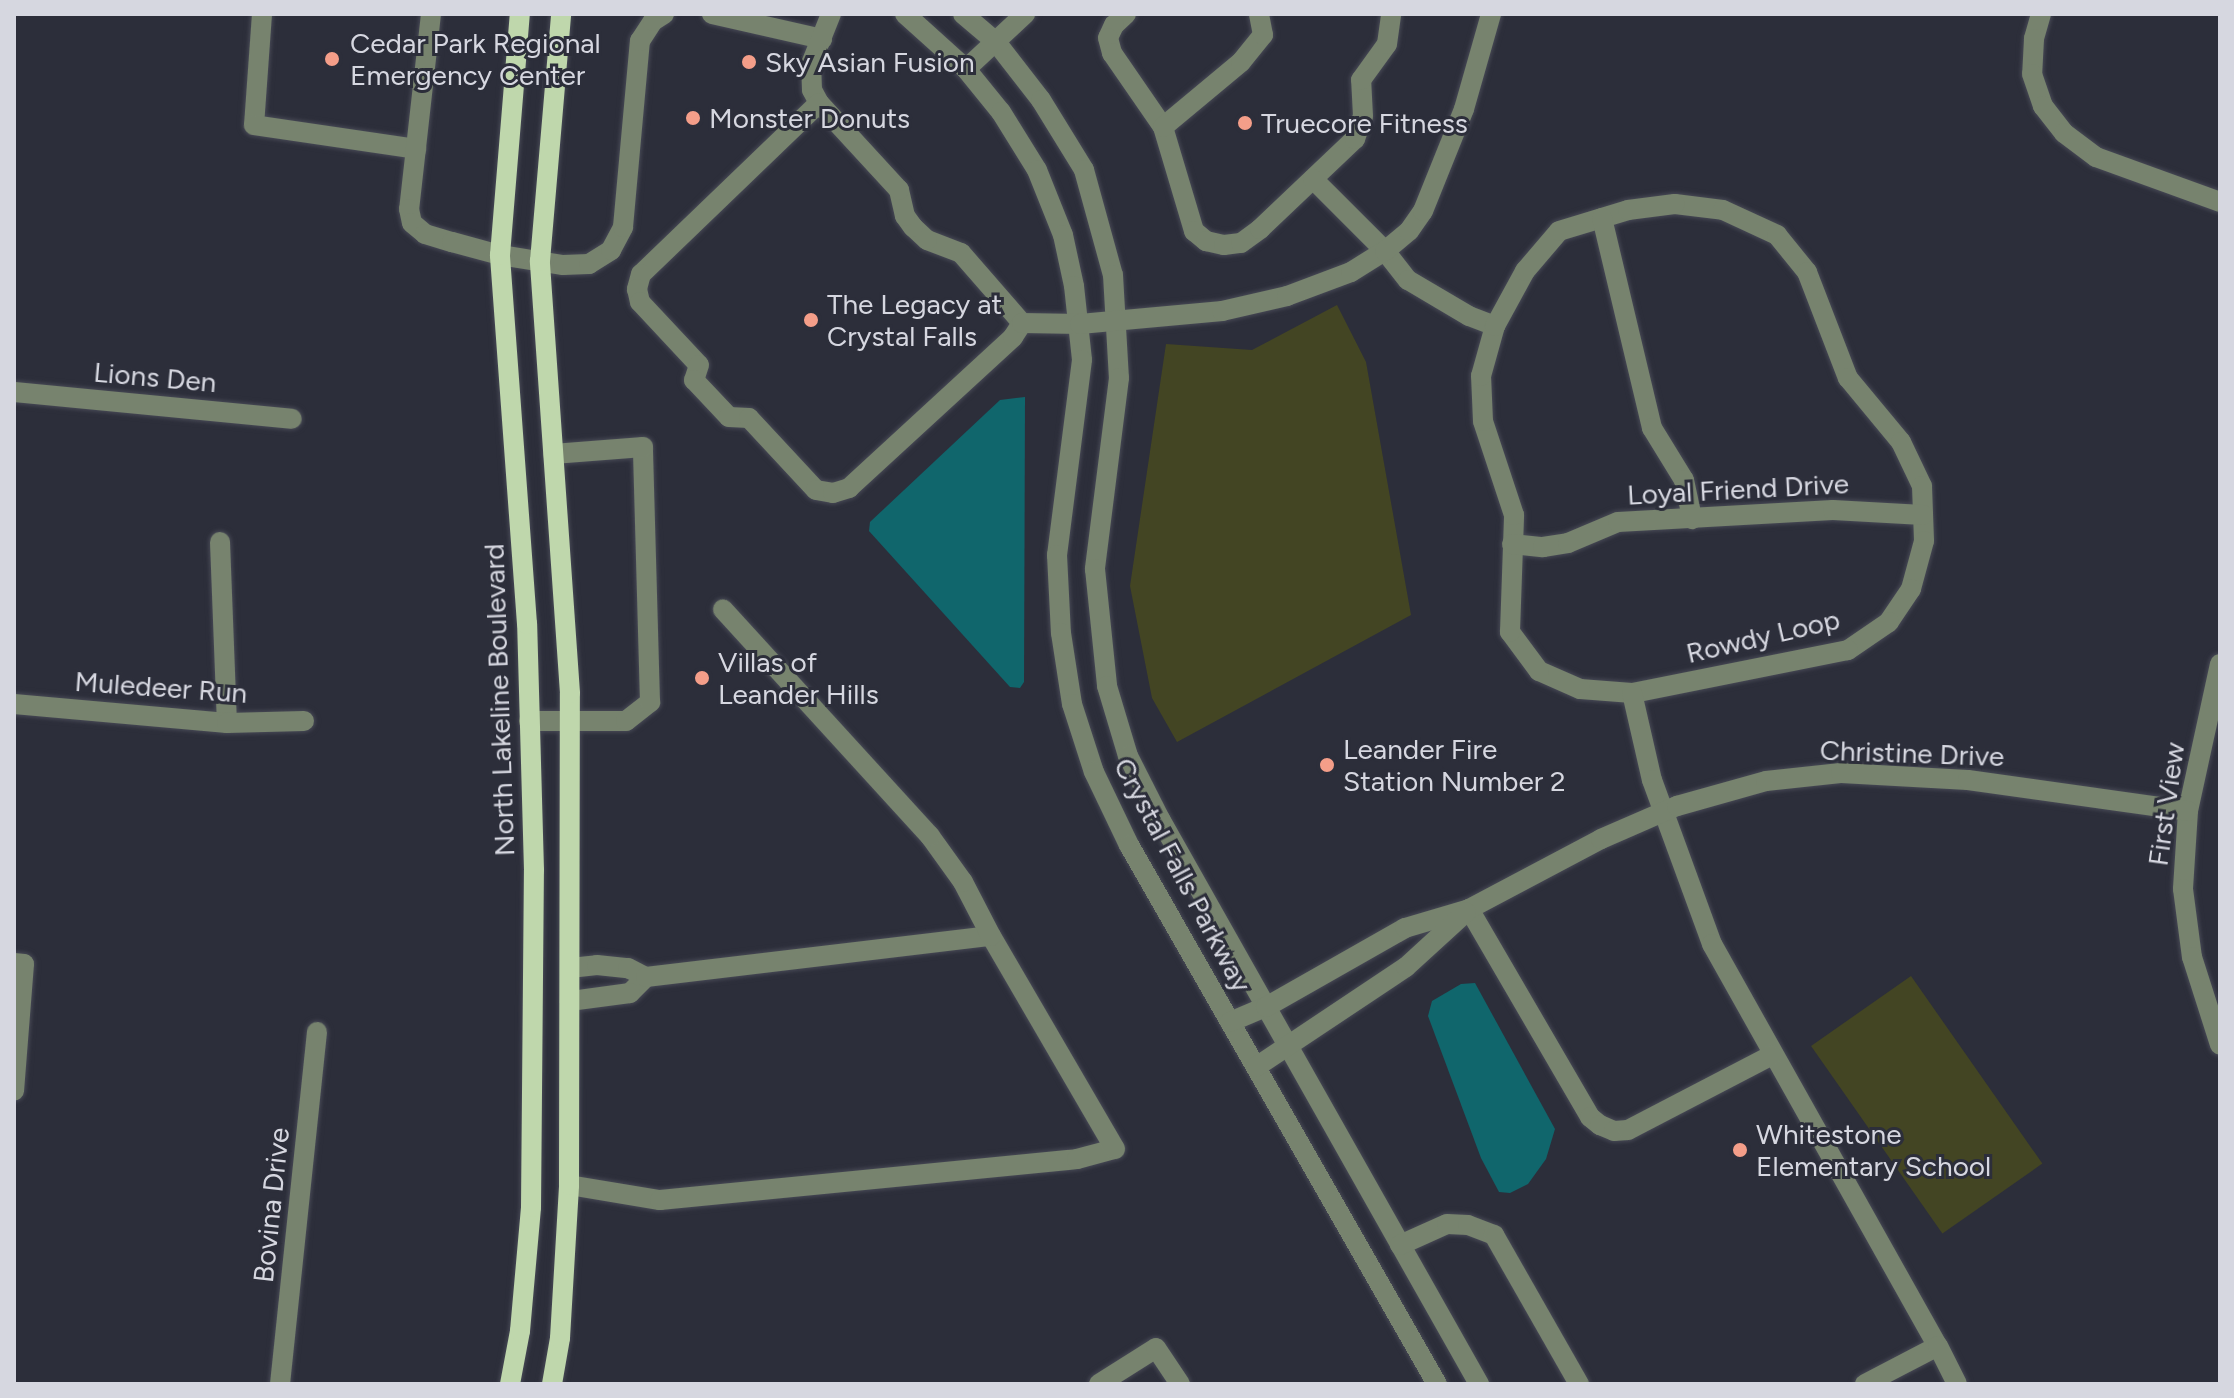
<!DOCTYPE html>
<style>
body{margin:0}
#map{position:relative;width:2234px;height:1398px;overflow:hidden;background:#2c2e3a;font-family:Figtree,sans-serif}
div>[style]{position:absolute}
.green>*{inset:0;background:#434523;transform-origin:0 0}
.water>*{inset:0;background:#10666c}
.roads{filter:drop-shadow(0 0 2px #474955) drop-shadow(0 0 2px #474955)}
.minor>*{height:20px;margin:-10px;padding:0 10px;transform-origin:10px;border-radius:10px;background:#77836e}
.major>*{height:20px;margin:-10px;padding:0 10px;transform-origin:10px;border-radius:10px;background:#bfd7ac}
.dots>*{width:22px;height:22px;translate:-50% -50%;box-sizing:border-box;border:4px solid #2c2e3a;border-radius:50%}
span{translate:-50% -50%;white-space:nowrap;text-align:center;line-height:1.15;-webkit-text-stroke:6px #2c2e3a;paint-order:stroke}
.poi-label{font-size:28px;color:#d6d7e0}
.left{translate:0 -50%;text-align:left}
.street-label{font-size:28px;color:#d6d7e0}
.frame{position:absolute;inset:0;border:16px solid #d6d7e0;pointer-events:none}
</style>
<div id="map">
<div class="green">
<div style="clip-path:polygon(1337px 305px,1366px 362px,1411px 615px,1177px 742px,1152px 698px,1130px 586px,1166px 344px,1252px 350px)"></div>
<div style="left:1911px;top:976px;width:229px;height:122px;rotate:55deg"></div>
</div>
<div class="water">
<div style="clip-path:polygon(1025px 397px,1024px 682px,1020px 688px,1010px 687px,869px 531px,870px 522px,1000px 400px)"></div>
<div style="clip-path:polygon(1475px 983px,1555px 1129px,1546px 1159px,1528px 1184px,1510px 1193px,1499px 1192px,1481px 1158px,1428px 1016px,1432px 1001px,1461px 984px)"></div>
</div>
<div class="roads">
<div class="minor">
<div style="left:262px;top:14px;width:111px;rotate:94.1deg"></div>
<div style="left:254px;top:125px;width:164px;rotate:8.4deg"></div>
<div style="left:431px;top:14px;width:196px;rotate:96.4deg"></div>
<div style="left:409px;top:209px;width:14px;rotate:78deg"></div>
<div style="left:412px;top:223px;width:17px;rotate:40deg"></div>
<div style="left:425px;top:234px;width:28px;rotate:17deg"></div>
<div style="left:452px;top:242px;width:50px;rotate:15.2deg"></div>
<div style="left:500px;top:255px;width:64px;rotate:9deg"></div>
<div style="left:563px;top:265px;width:26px;rotate:-2deg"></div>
<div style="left:589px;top:264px;width:26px;rotate:-32deg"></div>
<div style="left:611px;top:250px;width:26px;rotate:-62deg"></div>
<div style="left:623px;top:227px;width:187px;rotate:-84.8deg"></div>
<div style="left:640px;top:41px;width:24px;rotate:-57deg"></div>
<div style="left:653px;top:21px;width:13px;rotate:-32deg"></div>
<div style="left:712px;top:14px;width:113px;rotate:12.8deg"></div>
<div style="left:905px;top:14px;width:82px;rotate:42deg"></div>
<div style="left:966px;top:69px;width:55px;rotate:50.9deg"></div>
<div style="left:1001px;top:112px;width:68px;rotate:58.2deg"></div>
<div style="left:1037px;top:170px;width:70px;rotate:68.2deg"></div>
<div style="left:1063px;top:235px;width:52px;rotate:77.8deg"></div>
<div style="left:1074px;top:286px;width:74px;rotate:83.8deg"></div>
<div style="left:1082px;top:360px;width:197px;rotate:97.3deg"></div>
<div style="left:1057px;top:555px;width:78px;rotate:87.1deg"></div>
<div style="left:1061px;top:633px;width:72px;rotate:81.2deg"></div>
<div style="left:1072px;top:704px;width:71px;rotate:72.1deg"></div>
<div style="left:1094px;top:772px;width:81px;rotate:64.4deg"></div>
<div style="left:1129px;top:845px;width:621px;rotate:60.26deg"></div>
<div style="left:963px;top:14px;width:43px;rotate:40.3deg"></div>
<div style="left:996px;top:42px;width:73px;rotate:52.2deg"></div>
<div style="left:1041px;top:100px;width:82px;rotate:58.4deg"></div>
<div style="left:1084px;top:170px;width:109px;rotate:74.6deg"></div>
<div style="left:1113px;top:275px;width:103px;rotate:86.7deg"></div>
<div style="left:1119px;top:378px;width:193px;rotate:97.2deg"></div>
<div style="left:1095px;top:569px;width:118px;rotate:84.1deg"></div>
<div style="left:1107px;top:686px;width:73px;rotate:73.3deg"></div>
<div style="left:1128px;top:756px;width:71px;rotate:63.1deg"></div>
<div style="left:1160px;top:819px;width:649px;rotate:60.55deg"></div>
<div style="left:1126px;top:14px;width:16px;rotate:137deg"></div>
<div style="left:1114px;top:25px;width:14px;rotate:115deg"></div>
<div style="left:1108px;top:38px;width:16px;rotate:75deg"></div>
<div style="left:1112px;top:53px;width:90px;rotate:55.4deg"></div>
<div style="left:1163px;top:127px;width:109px;rotate:73.4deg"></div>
<div style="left:1194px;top:231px;width:16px;rotate:40deg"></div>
<div style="left:1206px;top:241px;width:18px;rotate:13deg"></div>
<div style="left:1224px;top:245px;width:17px;rotate:-7deg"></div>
<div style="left:1241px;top:243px;width:24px;rotate:-36deg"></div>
<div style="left:1260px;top:229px;width:131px;rotate:-43.5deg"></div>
<div style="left:1355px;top:139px;width:24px;rotate:-71deg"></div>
<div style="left:1363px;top:116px;width:36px;rotate:-93deg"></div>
<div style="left:1361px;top:80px;width:44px;rotate:-54.2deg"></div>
<div style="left:1387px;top:44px;width:30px;rotate:-82deg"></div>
<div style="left:2041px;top:14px;width:26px;rotate:106deg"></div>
<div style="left:2034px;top:39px;width:35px;rotate:93deg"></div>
<div style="left:2032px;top:74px;width:34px;rotate:71deg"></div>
<div style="left:2043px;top:106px;width:34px;rotate:52deg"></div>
<div style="left:2064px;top:133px;width:40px;rotate:37deg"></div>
<div style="left:2096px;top:157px;width:132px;rotate:19.9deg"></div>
<div style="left:966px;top:69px;width:81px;rotate:-43deg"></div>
<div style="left:819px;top:103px;width:15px;rotate:-118deg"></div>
<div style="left:812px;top:90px;width:26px;rotate:-92deg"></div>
<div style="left:811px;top:64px;width:54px;rotate:-68.2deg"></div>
<div style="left:1163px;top:127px;width:102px;rotate:-39.8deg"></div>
<div style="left:1241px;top:62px;width:35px;rotate:-51deg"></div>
<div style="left:1263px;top:35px;width:21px;rotate:-101deg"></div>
<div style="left:1313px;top:179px;width:102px;rotate:45deg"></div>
<div style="left:1385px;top:251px;width:37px;rotate:52deg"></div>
<div style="left:1408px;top:280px;width:71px;rotate:30.5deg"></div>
<div style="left:1469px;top:316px;width:28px;rotate:21deg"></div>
<div style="left:1675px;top:204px;width:48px;rotate:7.1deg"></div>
<div style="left:1723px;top:210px;width:60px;rotate:24.8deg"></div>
<div style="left:1777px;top:235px;width:48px;rotate:51deg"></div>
<div style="left:1807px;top:272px;width:114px;rotate:68.9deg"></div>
<div style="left:1848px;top:378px;width:83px;rotate:50.4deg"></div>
<div style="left:1901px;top:442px;width:49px;rotate:64.5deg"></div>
<div style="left:1922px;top:486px;width:55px;rotate:87.9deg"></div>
<div style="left:1924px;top:541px;width:50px;rotate:105.2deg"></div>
<div style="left:1911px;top:589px;width:40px;rotate:124deg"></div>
<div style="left:1889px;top:622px;width:50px;rotate:145.7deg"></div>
<div style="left:1848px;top:650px;width:220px;rotate:168.7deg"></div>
<div style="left:1632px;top:693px;width:52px;rotate:-175.6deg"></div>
<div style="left:1580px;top:689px;width:45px;rotate:-156.3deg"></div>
<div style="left:1539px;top:671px;width:49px;rotate:-126.6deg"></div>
<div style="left:1510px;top:632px;width:117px;rotate:-88deg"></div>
<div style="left:1514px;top:515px;width:99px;rotate:-108.3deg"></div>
<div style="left:1483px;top:421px;width:45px;rotate:-92.5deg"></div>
<div style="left:1481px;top:376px;width:52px;rotate:-74.4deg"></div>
<div style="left:1495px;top:326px;width:63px;rotate:-61.4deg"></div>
<div style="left:1525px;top:271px;width:52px;rotate:-49.6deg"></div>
<div style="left:1559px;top:231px;width:72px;rotate:-16.9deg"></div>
<div style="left:1628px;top:210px;width:47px;rotate:-7.3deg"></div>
<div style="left:1602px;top:218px;width:216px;rotate:76.6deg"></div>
<div style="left:1652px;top:428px;width:61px;rotate:58.4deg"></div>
<div style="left:1684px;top:480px;width:40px;rotate:78deg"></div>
<div style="left:1022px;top:323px;width:93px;rotate:-131.1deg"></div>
<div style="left:961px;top:253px;width:36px;rotate:-159deg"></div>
<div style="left:927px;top:240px;width:19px;rotate:-137deg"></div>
<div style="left:913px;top:227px;width:14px;rotate:-126deg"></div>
<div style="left:905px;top:216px;width:27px;rotate:-103deg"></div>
<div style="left:899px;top:190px;width:118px;rotate:-132.6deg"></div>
<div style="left:819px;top:103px;width:247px;rotate:136.1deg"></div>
<div style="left:641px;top:274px;width:16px;rotate:105deg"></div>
<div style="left:637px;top:289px;width:13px;rotate:77deg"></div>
<div style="left:640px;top:302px;width:86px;rotate:46.9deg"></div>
<div style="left:699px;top:365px;width:16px;rotate:108deg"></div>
<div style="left:694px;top:380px;width:51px;rotate:46.6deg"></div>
<div style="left:729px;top:417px;width:20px;rotate:3deg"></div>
<div style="left:749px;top:418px;width:98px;rotate:47.1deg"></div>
<div style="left:816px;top:490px;width:17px;rotate:10deg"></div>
<div style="left:833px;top:493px;width:17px;rotate:-17deg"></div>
<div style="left:849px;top:488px;width:223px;rotate:-42.6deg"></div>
<div style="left:1013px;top:337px;width:17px;rotate:-57deg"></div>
<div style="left:1022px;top:323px;width:58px;rotate:1deg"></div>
<div style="left:1080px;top:324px;width:143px;rotate:-5.2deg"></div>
<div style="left:1222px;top:311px;width:67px;rotate:-13deg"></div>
<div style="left:1287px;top:296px;width:68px;rotate:-20.6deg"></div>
<div style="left:1351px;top:272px;width:40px;rotate:-32deg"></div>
<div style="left:1385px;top:251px;width:31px;rotate:-40deg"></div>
<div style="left:1409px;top:231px;width:24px;rotate:-55deg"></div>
<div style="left:1423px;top:211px;width:110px;rotate:-68.1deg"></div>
<div style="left:1464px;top:109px;width:99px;rotate:-74.1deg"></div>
<div style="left:14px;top:392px;width:279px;rotate:5.5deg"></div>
<div style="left:220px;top:542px;width:181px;rotate:87.8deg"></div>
<div style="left:1512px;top:544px;width:31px;rotate:6deg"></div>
<div style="left:1543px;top:547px;width:25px;rotate:-9deg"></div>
<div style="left:1568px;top:543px;width:54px;rotate:-22.8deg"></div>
<div style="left:1618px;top:522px;width:215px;rotate:-3.2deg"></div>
<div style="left:1833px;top:510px;width:90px;rotate:3.2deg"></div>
<div style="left:2220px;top:664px;width:150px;rotate:102.3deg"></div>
<div style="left:2188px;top:811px;width:78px;rotate:93.7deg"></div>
<div style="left:2183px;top:889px;width:69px;rotate:82.5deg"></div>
<div style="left:2192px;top:957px;width:92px;rotate:72.3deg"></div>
<div style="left:1632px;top:693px;width:89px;rotate:77.1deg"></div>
<div style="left:1652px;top:780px;width:175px;rotate:69.9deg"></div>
<div style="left:1712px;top:944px;width:461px;rotate:60.7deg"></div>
<div style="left:14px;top:704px;width:214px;rotate:5.1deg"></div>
<div style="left:227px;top:723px;width:77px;rotate:-1.5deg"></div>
<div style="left:529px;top:721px;width:97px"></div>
<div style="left:626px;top:721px;width:31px;rotate:-38deg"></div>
<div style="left:650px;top:702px;width:255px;rotate:-91.6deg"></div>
<div style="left:643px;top:447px;width:90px;rotate:175.6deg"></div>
<div style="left:1469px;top:909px;width:241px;rotate:59.8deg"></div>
<div style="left:1590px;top:1117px;width:13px;rotate:39deg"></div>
<div style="left:1600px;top:1125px;width:15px;rotate:23deg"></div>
<div style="left:1614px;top:1131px;width:14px;rotate:-4deg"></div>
<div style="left:1628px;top:1130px;width:162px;rotate:-27.5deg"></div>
<div style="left:14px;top:963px;width:10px;rotate:6deg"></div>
<div style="left:24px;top:964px;width:127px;rotate:94.5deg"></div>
<div style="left:570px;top:968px;width:27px;rotate:-6deg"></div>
<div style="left:597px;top:965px;width:31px;rotate:6deg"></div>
<div style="left:628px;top:968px;width:20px;rotate:27deg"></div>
<div style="left:646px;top:977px;width:23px;rotate:135deg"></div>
<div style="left:630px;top:993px;width:61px;rotate:172.4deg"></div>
<div style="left:646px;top:977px;width:347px;rotate:-6.8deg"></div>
<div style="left:1230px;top:1022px;width:39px;rotate:-23deg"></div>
<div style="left:1266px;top:1007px;width:160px;rotate:-29.6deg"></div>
<div style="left:1405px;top:928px;width:67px;rotate:-16.5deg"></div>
<div style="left:1469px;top:909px;width:149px;rotate:-27.9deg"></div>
<div style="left:1601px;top:839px;width:83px;rotate:-23.5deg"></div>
<div style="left:1677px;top:806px;width:92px;rotate:-15.7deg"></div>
<div style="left:1766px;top:781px;width:75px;rotate:-6.1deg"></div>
<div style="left:1841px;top:773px;width:127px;rotate:3.2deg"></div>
<div style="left:1968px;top:780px;width:222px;rotate:8deg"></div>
<div style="left:1256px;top:1067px;width:180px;rotate:-33.7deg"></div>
<div style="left:1406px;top:967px;width:81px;rotate:-42.5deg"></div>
<div style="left:569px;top:1185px;width:92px;rotate:9.4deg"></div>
<div style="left:660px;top:1200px;width:419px;rotate:-5.6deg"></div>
<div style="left:1077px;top:1159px;width:39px;rotate:-15deg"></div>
<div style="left:1115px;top:1149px;width:246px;rotate:-120.2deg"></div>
<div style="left:991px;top:936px;width:61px;rotate:-117.4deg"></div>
<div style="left:963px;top:882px;width:57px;rotate:-125.7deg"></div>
<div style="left:930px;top:836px;width:307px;rotate:-132.4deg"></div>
<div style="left:1400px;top:1245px;width:51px;rotate:-24.1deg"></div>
<div style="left:1447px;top:1224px;width:21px;rotate:3deg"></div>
<div style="left:1468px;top:1225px;width:28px;rotate:21deg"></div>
<div style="left:1494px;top:1235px;width:172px;rotate:60.3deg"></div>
<div style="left:280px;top:1384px;width:354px;rotate:-84deg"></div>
<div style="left:1099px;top:1384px;width:67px;rotate:-32.3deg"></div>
<div style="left:1156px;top:1348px;width:43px;rotate:56.3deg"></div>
<div style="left:1865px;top:1384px;width:82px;rotate:-27.5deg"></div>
<div style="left:1938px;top:1346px;width:42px;rotate:63.4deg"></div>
</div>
<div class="major">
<div style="left:510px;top:1384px;width:54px;rotate:-79.3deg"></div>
<div style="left:520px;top:1331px;width:124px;rotate:-84.9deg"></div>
<div style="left:531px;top:1207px;width:337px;rotate:-89.5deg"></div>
<div style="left:534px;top:870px;width:246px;rotate:-91.6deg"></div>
<div style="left:527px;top:624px;width:370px;rotate:-94.2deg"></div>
<div style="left:500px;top:255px;width:242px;rotate:-85.3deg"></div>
<div style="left:552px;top:1384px;width:47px;rotate:-80.1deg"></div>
<div style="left:560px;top:1338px;width:153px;rotate:-86.6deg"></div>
<div style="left:569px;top:1185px;width:492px;rotate:-89.9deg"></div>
<div style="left:570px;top:693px;width:433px;rotate:-94deg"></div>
<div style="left:540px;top:261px;width:248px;rotate:-85.1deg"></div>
</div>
</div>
<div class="dots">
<div style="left:332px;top:59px;background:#f49e89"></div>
<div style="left:749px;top:62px;background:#f49e89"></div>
<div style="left:693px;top:118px;background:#f49e89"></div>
<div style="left:1245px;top:123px;background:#f49e89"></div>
<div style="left:811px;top:320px;background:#f49e89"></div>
<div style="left:702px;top:678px;background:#f49e89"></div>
<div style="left:1327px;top:765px;background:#f49e89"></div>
<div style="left:1740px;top:1150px;background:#f49e89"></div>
</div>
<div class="poi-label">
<span class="left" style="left:350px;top:59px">Cedar Park Regional<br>Emergency Center</span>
<span class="left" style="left:765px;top:62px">Sky Asian Fusion</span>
<span class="left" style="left:709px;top:118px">Monster Donuts</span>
<span class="left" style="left:1261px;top:123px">Truecore Fitness</span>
<span class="left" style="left:827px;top:320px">The Legacy at<br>Crystal Falls</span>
<span class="left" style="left:718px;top:678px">Villas of<br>Leander Hills</span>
<span class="left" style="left:1343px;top:765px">Leander Fire<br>Station Number 2</span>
<span class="left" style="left:1756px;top:1150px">Whitestone<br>Elementary School</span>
</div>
<div class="street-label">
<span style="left:155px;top:377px;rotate:5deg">Lions Den</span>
<span style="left:1738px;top:489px;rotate:-3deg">Loyal Friend Drive</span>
<span style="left:1763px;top:636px;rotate:-13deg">Rowdy Loop</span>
<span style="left:161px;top:687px;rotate:4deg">Muledeer Run</span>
<span style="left:499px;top:700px;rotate:-92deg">North Lakeline Boulevard</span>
<span style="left:1912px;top:753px;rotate:2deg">Christine Drive</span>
<span style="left:2166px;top:804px;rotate:-82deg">First View</span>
<span style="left:1183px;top:875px;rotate:62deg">Crystal Falls Parkway</span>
<span style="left:271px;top:1205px;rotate:-84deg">Bovina Drive</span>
</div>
<div class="frame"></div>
</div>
